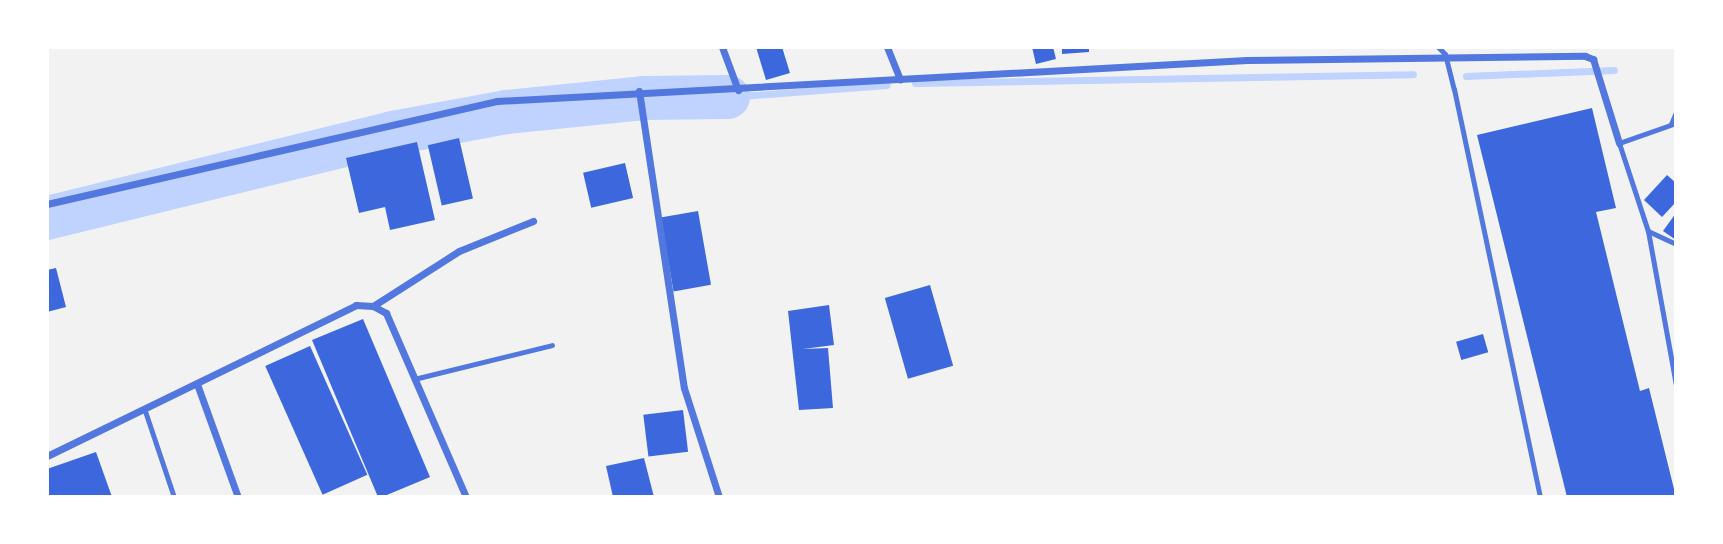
<!DOCTYPE html>
<style>
body{margin:0}
#map{position:relative;width:1723px;height:544px;overflow:hidden;background:#f2f2f2;font-family:"Exo 2",sans-serif}
div>[style]{position:absolute}
.stream>*{height:7px;margin:-3.5px;padding:0 3.5px;transform-origin:3.5px;border-radius:3.5px;background:#bfd3fe}
.river>*{height:44px;margin:-22px;padding:0 22px;transform-origin:22px;border-radius:22px;background:#bfd3fe}
.building>*{inset:0;background:#3d67dc;transform-origin:0 0}
.service>*{height:5px;margin:-2.5px;padding:0 2.5px;transform-origin:2.5px;border-radius:2.5px;background:#5277de}
.minor>*{height:7px;margin:-3.5px;padding:0 3.5px;transform-origin:3.5px;border-radius:3.5px;background:#5277de}
span{translate:-50% -50%;white-space:nowrap;text-align:center;line-height:1.15;-webkit-text-stroke:5px #fff;paint-order:stroke}
.frame{position:absolute;inset:0;border:49px solid #fff;pointer-events:none}
</style>
<div id="map">
<div class="stream">
<div style="left:1466px;top:76px;width:148px;rotate:-2.3deg"></div>
<div style="left:915px;top:83px;width:498px;rotate:-1deg"></div>
<div style="left:728px;top:97px;width:159px;rotate:-4.3deg"></div>
</div>
<div class="river">
<div style="left:47px;top:218px;width:356px;rotate:-13.8deg"></div>
<div style="left:393px;top:133px;width:115px;rotate:-10.5deg"></div>
<div style="left:506px;top:112px;width:138px;rotate:-5.8deg"></div>
<div style="left:643px;top:98px;width:85px;rotate:-0.7deg"></div>
</div>
<div class="building">
<div style="clip-path:polygon(756px 47px,782px 47px,790px 73px,766px 80px)"></div>
<div style="clip-path:polygon(1032px 47px,1053px 47px,1056px 59px,1036px 64px)"></div>
<div style="clip-path:polygon(1062px 47px,1089px 47px,1089px 52px,1062px 54px)"></div>
<div style="clip-path:polygon(1592px 108px,1616px 208px,1596px 212px,1640px 391px,1649px 388px,1676px 497px,1567px 497px,1477px 135px)"></div>
<div style="left:459px;top:138px;width:62px;height:32px;rotate:77deg"></div>
<div style="clip-path:polygon(417px 142px,435px 220px,390px 230px,385px 207px,359px 213px,346px 158px)"></div>
<div style="left:625px;top:163px;width:36px;height:43px;rotate:77deg"></div>
<div style="clip-path:polygon(1667px 175px,1676px 183px,1676px 202px,1662px 217px,1644px 200px)"></div>
<div style="left:698px;top:211px;width:75px;height:38px;rotate:80deg"></div>
<div style="clip-path:polygon(1676px 213px,1676px 240px,1663px 231px)"></div>
<div style="clip-path:polygon(56px 268px,66px 307px,47px 312px,47px 270px)"></div>
<div style="left:930px;top:285px;width:84px;height:47px;rotate:74deg"></div>
<div style="clip-path:polygon(829px 305px,834px 345px,803px 349px,828px 348px,833px 408px,799px 410px,788px 311px)"></div>
<div style="clip-path:polygon(363px 319px,430px 477px,382px 497px,378px 497px,312px 340px)"></div>
<div style="left:1483px;top:334px;width:19px;height:28px;rotate:74deg"></div>
<div style="left:310px;top:346px;width:141px;height:49px;rotate:66deg"></div>
<div style="left:683px;top:410px;width:42px;height:40px;rotate:83deg"></div>
<div style="clip-path:polygon(96px 452px,112px 497px,47px 497px,47px 469px)"></div>
<div style="clip-path:polygon(644px 458px,654px 497px,613px 497px,606px 466px)"></div>
</div>
<div class="service">
<div style="left:1438px;top:47px;width:10px;rotate:45deg"></div>
<div style="left:1445px;top:54px;width:36px;rotate:76deg"></div>
<div style="left:1454px;top:89px;width:417px;rotate:78.1deg"></div>
<div style="left:1676px;top:123px;width:60px;rotate:160.7deg"></div>
<div style="left:1619px;top:143px;width:93px;rotate:71.8deg"></div>
<div style="left:1648px;top:231px;width:157px;rotate:79.7deg"></div>
<div style="left:1671px;top:124px;width:13px;rotate:-67deg"></div>
<div style="left:1648px;top:231px;width:31px;rotate:25deg"></div>
<div style="left:414px;top:379px;width:142px;rotate:-13.8deg"></div>
<div style="left:145px;top:411px;width:91px;rotate:71.4deg"></div>
</div>
<div class="minor">
<div style="left:722px;top:47px;width:46px;rotate:69.6deg"></div>
<div style="left:887px;top:47px;width:35px;rotate:68deg"></div>
<div style="left:639px;top:91px;width:300px;rotate:81.4deg"></div>
<div style="left:684px;top:388px;width:114px;rotate:72.2deg"></div>
<div style="left:47px;top:204px;width:462px;rotate:-12.9deg"></div>
<div style="left:497px;top:101px;width:751px;rotate:-3.13deg"></div>
<div style="left:1247px;top:60px;width:338px;rotate:-0.7deg"></div>
<div style="left:1585px;top:56px;width:9px;rotate:21deg"></div>
<div style="left:1593px;top:59px;width:88px;rotate:72.8deg"></div>
<div style="left:373px;top:306px;width:102px;rotate:-32.6deg"></div>
<div style="left:459px;top:251px;width:80px;rotate:-22.1deg"></div>
<div style="left:197px;top:384px;width:120px;rotate:70.1deg"></div>
<div style="left:47px;top:456px;width:344px;rotate:-26deg"></div>
<div style="left:356px;top:305px;width:17px;rotate:3deg"></div>
<div style="left:373px;top:306px;width:15px;rotate:28deg"></div>
<div style="left:386px;top:313px;width:201px;rotate:66.5deg"></div>
</div>
<div class="frame"></div>
</div>
